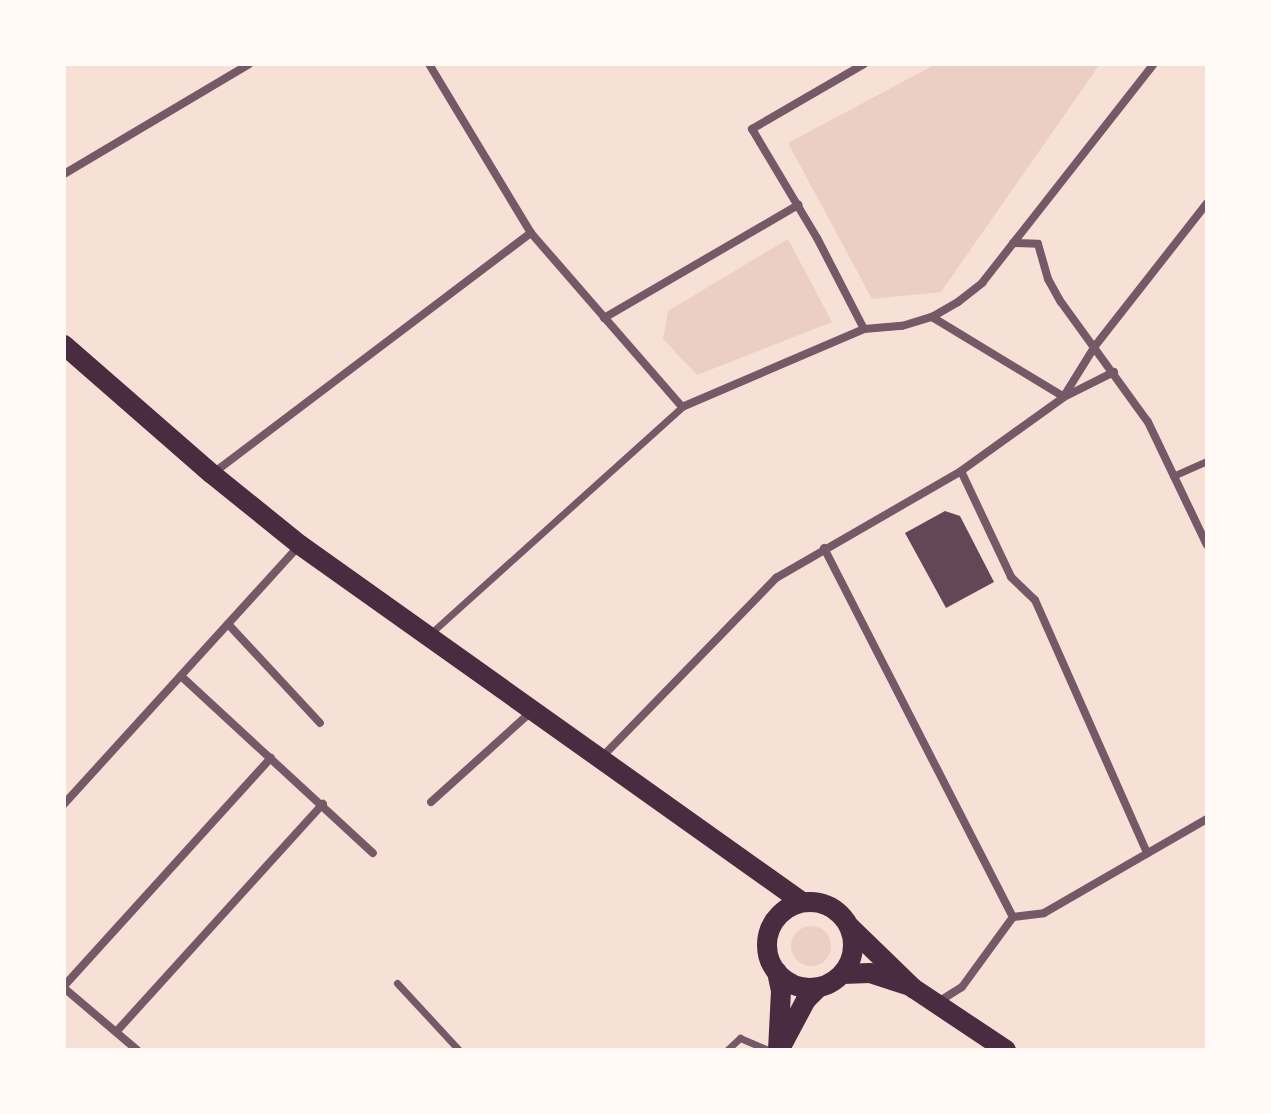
<!DOCTYPE html>
<style>
body{margin:0}
#map{position:relative;width:1271px;height:1114px;overflow:hidden;background:#f7e1d7;font-family:"Archivo Narrow",sans-serif}
div>[style]{position:absolute}
.green>*{inset:0;background:#ebcfc5}
.round{border-radius:50%}
.building>*{inset:0;background:#644757}
.pedestrian>*{height:7px;margin:-3.5px;padding:0 3.5px;transform-origin:3.5px;border-radius:3.5px;background:#755966}
.minor>*{height:8px;margin:-4px;padding:0 4px;transform-origin:4px;border-radius:4px;background:#755966}
.primary>*{height:20px;margin:-10px;padding:0 10px;transform-origin:10px;border-radius:10px;background:#4a2c40}
.primary>.ring{margin:-10px;padding:0;box-sizing:content-box;background:none;border:20px solid #4a2c40;border-radius:50%}
span{translate:-50% -50%;white-space:nowrap;text-align:center;line-height:1.15;-webkit-text-stroke:6px #fffaf5;paint-order:stroke}
.frame{position:absolute;inset:0;border:66px solid #fffaf5;pointer-events:none}
</style>
<div id="map">
<div class="green">
<div style="clip-path:polygon(936px 64px,1100px 64px,941px 292px,872px 299px,788px 143px)"></div>
<div style="clip-path:polygon(788px 239px,832px 322px,697px 375px,663px 339px,668px 311px)"></div>
<div class="round" style="left:791px;top:926px;width:40px;height:40px"></div>
</div>
<div class="building">
<div style="clip-path:polygon(945px 511px,960px 516px,994px 582px,946px 608px,905px 533px)"></div>
</div>
<div class="pedestrian">
<div style="left:1173px;top:476px;width:37px;rotate:-24deg"></div>
<div style="left:431px;top:633px;width:338px;rotate:-42deg"></div>
<div style="left:397px;top:983px;width:91px;rotate:47.2deg"></div>
<div style="left:727px;top:1050px;width:18px;rotate:-43deg"></div>
<div style="left:740px;top:1038px;width:30px;rotate:23deg"></div>
</div>
<div class="minor">
<div style="left:429px;top:64px;width:197px;rotate:58.9deg"></div>
<div style="left:531px;top:233px;width:230px;rotate:49deg"></div>
<div style="left:682px;top:407px;width:198px;rotate:-23.2deg"></div>
<div style="left:864px;top:329px;width:38px;rotate:-5deg"></div>
<div style="left:902px;top:326px;width:31px;rotate:-17deg"></div>
<div style="left:932px;top:317px;width:30px;rotate:-30deg"></div>
<div style="left:958px;top:302px;width:31px;rotate:-38deg"></div>
<div style="left:982px;top:283px;width:278px;rotate:-51.9deg"></div>
<div style="left:64px;top:174px;width:215px;rotate:-30.7deg"></div>
<div style="left:1013px;top:243px;width:25px;rotate:2deg"></div>
<div style="left:1038px;top:244px;width:36px;rotate:74deg"></div>
<div style="left:1048px;top:279px;width:26px;rotate:61deg"></div>
<div style="left:1061px;top:302px;width:148px;rotate:54.1deg"></div>
<div style="left:1148px;top:422px;width:136px;rotate:64.4deg"></div>
<div style="left:932px;top:317px;width:154px;rotate:31.2deg"></div>
<div style="left:604px;top:318px;width:225px;rotate:-30.2deg"></div>
<div style="left:864px;top:329px;width:102px;rotate:-117.3deg"></div>
<div style="left:817px;top:238px;width:127px;rotate:-120.8deg"></div>
<div style="left:752px;top:129px;width:129px;rotate:-30.1deg"></div>
<div style="left:1064px;top:396px;width:59px;rotate:-58.2deg"></div>
<div style="left:1095px;top:346px;width:182px;rotate:-51.9deg"></div>
<div style="left:961px;top:471px;width:117px;rotate:64.7deg"></div>
<div style="left:1011px;top:577px;width:33px;rotate:44deg"></div>
<div style="left:1035px;top:600px;width:277px;rotate:66.1deg"></div>
<div style="left:212px;top:474px;width:400px;rotate:-37.1deg"></div>
<div style="left:824px;top:548px;width:415px;rotate:62.9deg"></div>
<div style="left:228px;top:624px;width:135px;rotate:47.1deg"></div>
<div style="left:181px;top:676px;width:261px;rotate:42.7deg"></div>
<div style="left:602px;top:757px;width:250px;rotate:-45.8deg"></div>
<div style="left:776px;top:578px;width:214px;rotate:-30deg"></div>
<div style="left:961px;top:471px;width:127px;rotate:-35.7deg"></div>
<div style="left:1064px;top:397px;width:56px;rotate:-26.6deg"></div>
<div style="left:431px;top:802px;width:137px;rotate:-42deg"></div>
<div style="left:64px;top:804px;width:350px;rotate:-47.7deg"></div>
<div style="left:1013px;top:917px;width:31px;rotate:-7deg"></div>
<div style="left:1044px;top:913px;width:188px;rotate:-30deg"></div>
<div style="left:64px;top:986px;width:308px;rotate:-47.8deg"></div>
<div style="left:64px;top:988px;width:96px;rotate:40.3deg"></div>
<div style="left:938px;top:1002px;width:28px;rotate:-32deg"></div>
<div style="left:962px;top:987px;width:87px;rotate:-53.9deg"></div>
<div style="left:116px;top:1032px;width:308px;rotate:-47.8deg"></div>
</div>
<div class="primary">
<div style="left:64px;top:345px;width:196px;rotate:41.1deg"></div>
<div style="left:212px;top:474px;width:113px;rotate:38.9deg"></div>
<div style="left:300px;top:545px;width:616px;rotate:35.42deg"></div>
<div class="ring" style="left:767px;top:902px;width:66px;height:66px"></div>
<div style="left:850px;top:927px;width:88px;rotate:44.1deg"></div>
<div style="left:913px;top:988px;width:112px;rotate:33.7deg"></div>
<div style="left:777px;top:972px;width:19px;rotate:78deg"></div>
<div style="left:781px;top:991px;width:59px;rotate:92.9deg"></div>
<div style="left:843px;top:974px;width:27px;rotate:-2deg"></div>
<div style="left:870px;top:973px;width:38px;rotate:18deg"></div>
<div style="left:783px;top:1043px;width:49px;rotate:-61.9deg"></div>
<div style="left:806px;top:1000px;width:17px;rotate:-45deg"></div>
</div>
<div class="frame"></div>
</div>
